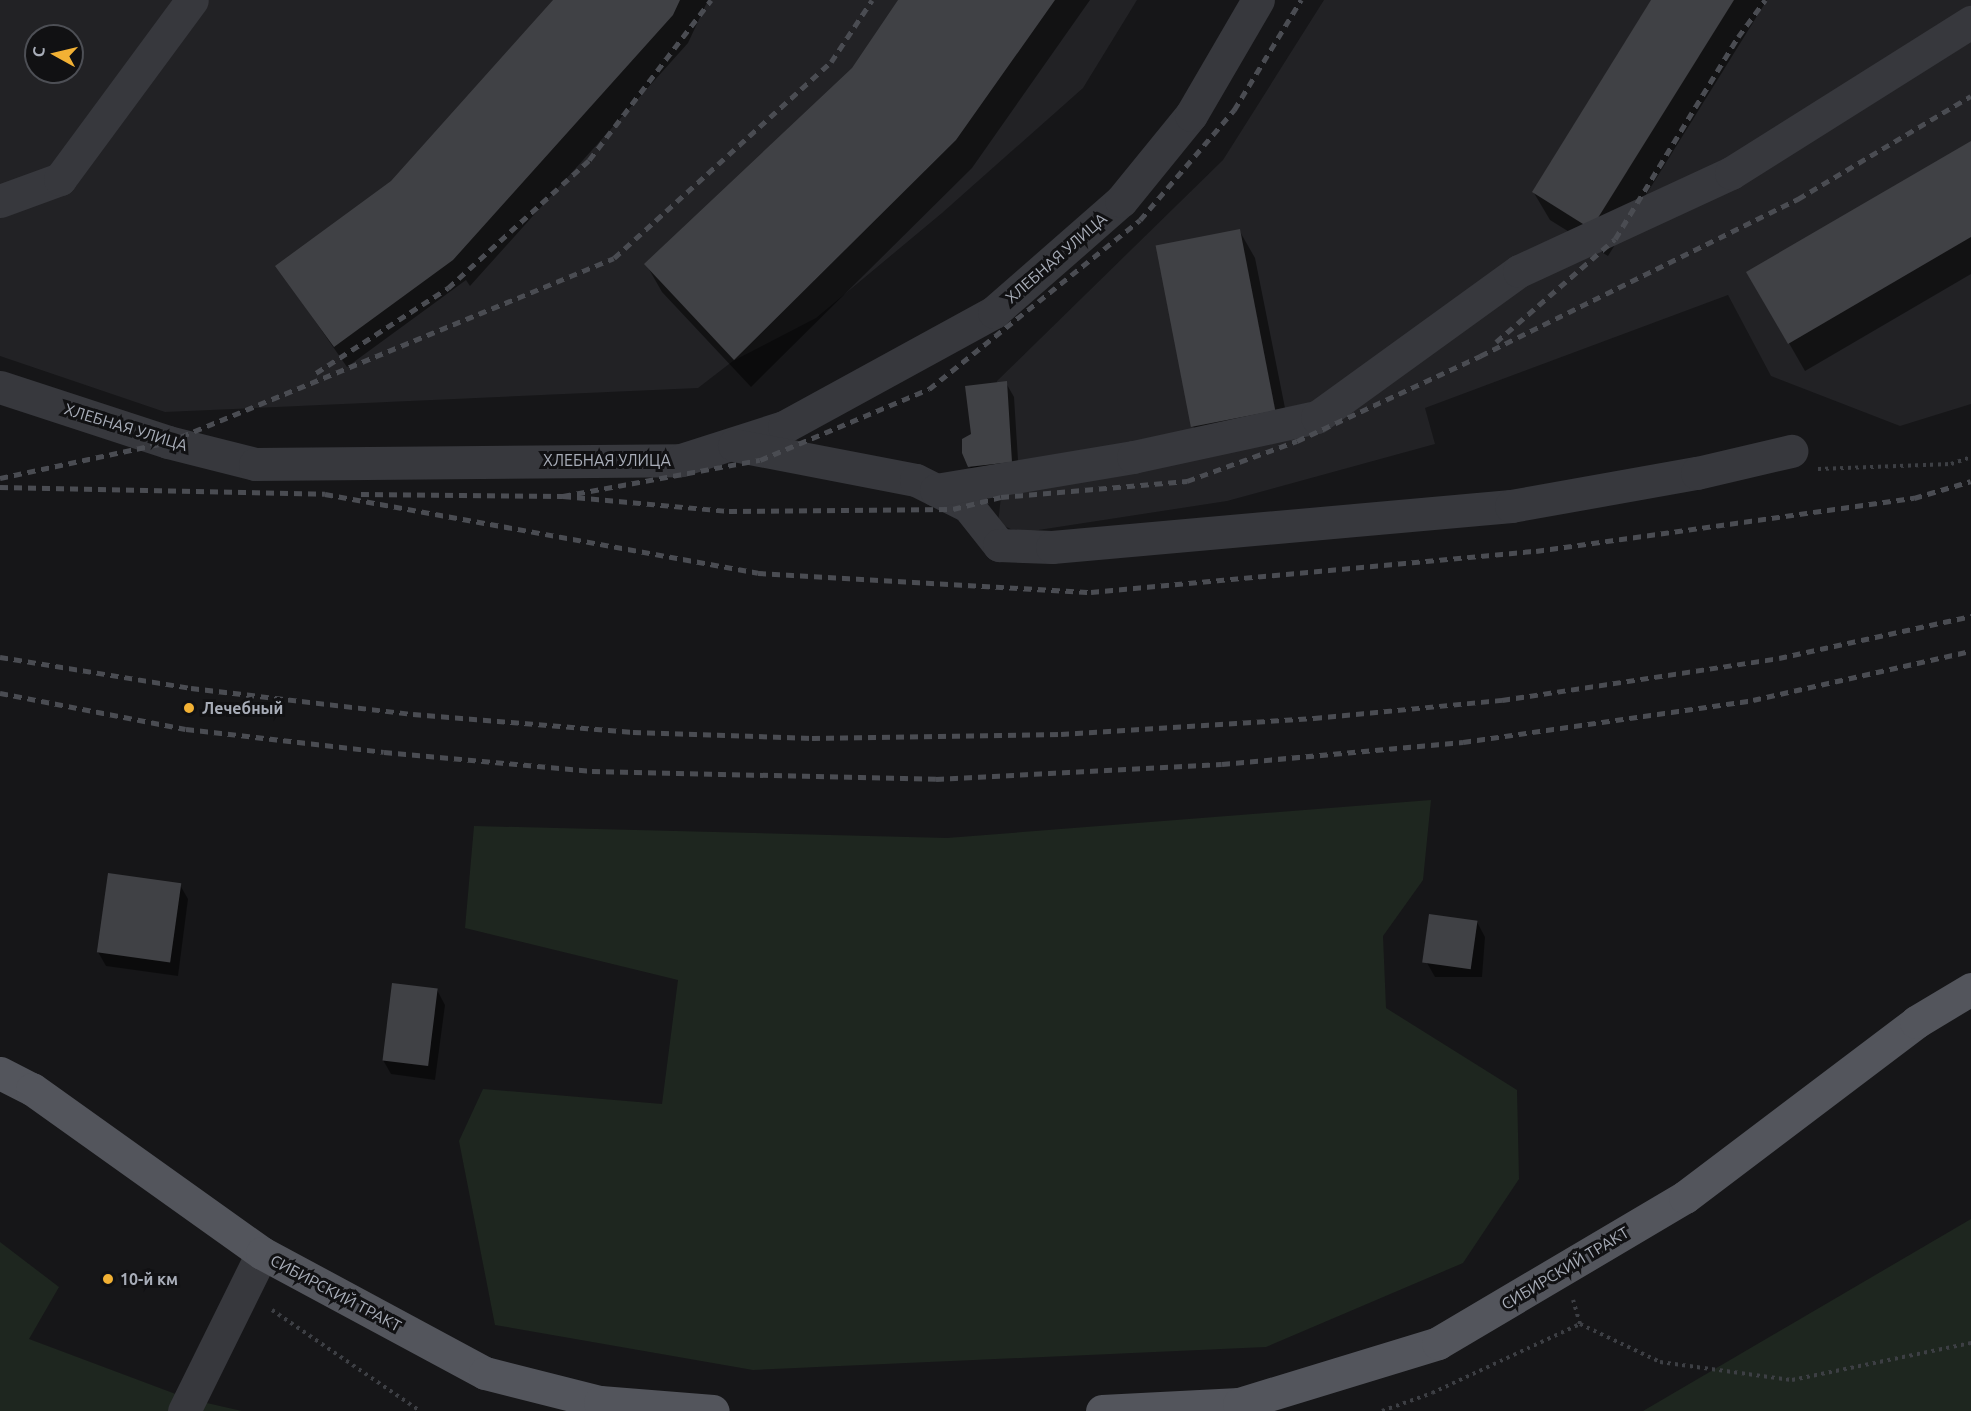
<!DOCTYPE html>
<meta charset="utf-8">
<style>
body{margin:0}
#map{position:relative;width:1971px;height:1411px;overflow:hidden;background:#161618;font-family:Ubuntu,sans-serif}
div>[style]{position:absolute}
.built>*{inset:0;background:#222225}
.green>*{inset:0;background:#1e261f}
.shadow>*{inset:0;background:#0007}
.building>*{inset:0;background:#404145;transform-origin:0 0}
.path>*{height:4px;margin-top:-2px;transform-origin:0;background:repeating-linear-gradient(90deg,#3d3f44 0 3px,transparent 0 7.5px)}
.minor>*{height:33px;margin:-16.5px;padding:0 16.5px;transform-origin:16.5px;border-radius:16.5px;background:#37383d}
.major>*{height:33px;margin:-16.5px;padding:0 16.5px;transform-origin:16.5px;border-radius:16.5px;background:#53555c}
.rail>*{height:4.5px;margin-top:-2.25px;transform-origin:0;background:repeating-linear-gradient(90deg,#4a4c52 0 8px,transparent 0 14px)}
.dots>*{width:16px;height:16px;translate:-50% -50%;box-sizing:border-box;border:3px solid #111113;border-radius:50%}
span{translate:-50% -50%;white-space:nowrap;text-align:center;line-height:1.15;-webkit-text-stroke:6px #111113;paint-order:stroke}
.street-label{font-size:16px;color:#a8adb8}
.poi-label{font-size:16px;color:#a8adb8;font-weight:700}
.left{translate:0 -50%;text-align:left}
.north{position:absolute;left:24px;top:24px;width:60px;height:60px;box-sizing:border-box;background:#111113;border:2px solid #4d4f55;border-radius:50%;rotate:278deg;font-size:16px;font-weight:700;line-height:24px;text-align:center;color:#a8adb8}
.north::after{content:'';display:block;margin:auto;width:21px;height:27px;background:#f2b134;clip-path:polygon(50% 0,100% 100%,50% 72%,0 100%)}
</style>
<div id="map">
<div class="built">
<div style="clip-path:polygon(evenodd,0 0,1137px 0,1083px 88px,942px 213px,816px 318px,733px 361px,698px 388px,165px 412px,0 356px,0 0,36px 36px,72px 36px,72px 72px,36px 72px,36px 36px)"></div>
<div style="clip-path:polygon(1324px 0,1971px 0,1971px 404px,1900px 426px,1771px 376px,1728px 295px,1425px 408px,1435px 444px,1227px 501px,1019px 533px,998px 523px,1001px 497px,997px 381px,1223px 160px)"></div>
</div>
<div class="green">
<div style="clip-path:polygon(1431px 800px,1423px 880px,1383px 936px,1386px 1008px,1517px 1090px,1519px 1179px,1463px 1263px,1266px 1347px,753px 1370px,495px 1325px,459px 1141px,483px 1089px,662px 1104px,678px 980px,465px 928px,474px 826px,947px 838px)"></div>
<div style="clip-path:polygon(1971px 1219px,1971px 1411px,1643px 1411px)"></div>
<div style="clip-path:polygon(0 1242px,59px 1287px,29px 1339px,189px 1399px,242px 1411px,0 1411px)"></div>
</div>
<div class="shadow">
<div style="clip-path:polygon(555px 0,708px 0,688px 43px,470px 286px,466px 280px,347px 367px,277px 266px,392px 182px)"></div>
<div style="clip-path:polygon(900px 0,1090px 0,972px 168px,751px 387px,662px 292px,646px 264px,853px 69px)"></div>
<div style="clip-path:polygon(1653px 0,1767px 0,1608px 256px,1550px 220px,1534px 193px)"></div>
<div style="clip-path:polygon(1971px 143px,1971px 274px,1805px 371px,1748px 272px)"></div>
<div style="clip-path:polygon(1239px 230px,1255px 258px,1291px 438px,1209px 454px,1193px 426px)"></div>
<div style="clip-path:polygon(1006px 383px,1014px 397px,1019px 476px,978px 481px,970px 467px,973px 435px)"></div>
<div style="clip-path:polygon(180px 885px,188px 899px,178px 976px,106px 966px,98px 952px)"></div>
<div style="clip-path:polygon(1477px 922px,1485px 937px,1482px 977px,1435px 977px,1427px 963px)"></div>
<div style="clip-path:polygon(437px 990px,445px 1005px,435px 1080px,391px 1074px,383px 1060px)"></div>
</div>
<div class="building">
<div style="clip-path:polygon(553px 0,680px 0,673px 15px,453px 260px,334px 347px,275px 266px,391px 181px)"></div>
<div style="clip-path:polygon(898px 0,1055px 0,956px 140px,734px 360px,644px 264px,852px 68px)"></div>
<div style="clip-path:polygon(1651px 0,1734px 0,1591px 229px,1532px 192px)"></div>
<div style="clip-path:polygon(1971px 141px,1971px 237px,1788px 344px,1746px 272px)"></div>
<div style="left:1240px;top:229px;width:185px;height:86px;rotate:79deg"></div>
<div style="clip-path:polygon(1007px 381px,1012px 462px,968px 467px,962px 453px,962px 439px,971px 434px,965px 386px)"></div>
<div style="left:108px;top:873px;width:74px;height:80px;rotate:8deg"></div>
<div style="left:1429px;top:914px;width:49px;height:49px;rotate:8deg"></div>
<div style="left:392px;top:983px;width:46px;height:78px;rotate:7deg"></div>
</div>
<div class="path">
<div style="left:1818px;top:469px;width:133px;rotate:-2.2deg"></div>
<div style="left:1951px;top:464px;width:21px;rotate:-19deg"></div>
<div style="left:272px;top:1310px;width:179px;rotate:34.3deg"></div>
<div style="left:1580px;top:1324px;width:89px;rotate:25.4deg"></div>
<div style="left:1660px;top:1362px;width:133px;rotate:7.8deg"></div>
<div style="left:1792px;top:1380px;width:183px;rotate:-11.7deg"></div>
<div style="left:1382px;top:1411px;width:53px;rotate:-19.8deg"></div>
<div style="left:1432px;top:1393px;width:163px;rotate:-25deg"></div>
<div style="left:1580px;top:1324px;width:25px;rotate:-106deg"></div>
</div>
<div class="minor">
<div style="left:0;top:201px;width:64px;rotate:-20.1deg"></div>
<div style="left:60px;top:179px;width:222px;rotate:-53.6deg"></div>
<div style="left:0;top:387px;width:177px;rotate:18.1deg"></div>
<div style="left:168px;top:442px;width:90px;rotate:14.2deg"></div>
<div style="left:255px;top:464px;width:426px;rotate:-0.5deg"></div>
<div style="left:681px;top:460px;width:108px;rotate:-17.8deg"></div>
<div style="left:784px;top:427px;width:239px;rotate:-28.7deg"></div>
<div style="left:994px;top:312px;width:169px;rotate:-41.2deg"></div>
<div style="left:1121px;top:201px;width:111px;rotate:-50.9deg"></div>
<div style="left:1191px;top:115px;width:133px;rotate:-59.8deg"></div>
<div style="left:734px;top:445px;width:185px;rotate:10.9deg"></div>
<div style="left:916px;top:480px;width:58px;rotate:26.6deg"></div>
<div style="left:968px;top:506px;width:50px;rotate:51.5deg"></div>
<div style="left:999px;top:545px;width:53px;rotate:2.2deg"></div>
<div style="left:1052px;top:547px;width:461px;rotate:-5.1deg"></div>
<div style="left:1511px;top:506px;width:189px;rotate:-10.1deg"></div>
<div style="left:1697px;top:473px;width:97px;rotate:-13.2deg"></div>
<div style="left:936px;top:490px;width:200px;rotate:-9.5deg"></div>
<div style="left:1133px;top:457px;width:188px;rotate:-12.3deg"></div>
<div style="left:1317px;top:417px;width:249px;rotate:-35.9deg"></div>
<div style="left:1519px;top:271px;width:234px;rotate:-24.8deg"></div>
<div style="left:1731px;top:173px;width:284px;rotate:-32.2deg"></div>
<div style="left:184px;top:1411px;width:176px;rotate:-63.7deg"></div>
</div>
<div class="major">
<div style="left:0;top:1073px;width:36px;rotate:27deg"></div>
<div style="left:32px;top:1089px;width:282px;rotate:35.5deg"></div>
<div style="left:262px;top:1253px;width:253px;rotate:28.3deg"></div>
<div style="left:485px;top:1373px;width:119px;rotate:14.2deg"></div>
<div style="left:600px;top:1402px;width:113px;rotate:4.6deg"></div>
<div style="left:1102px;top:1411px;width:137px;rotate:-2.9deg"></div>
<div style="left:1239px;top:1404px;width:208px;rotate:-17deg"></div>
<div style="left:1438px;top:1343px;width:287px;rotate:-30.6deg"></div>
<div style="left:1685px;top:1197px;width:290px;rotate:-37.1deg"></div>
<div style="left:1916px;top:1022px;width:64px;rotate:-31deg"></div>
</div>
<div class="rail">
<div style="left:1496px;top:342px;width:157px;rotate:-40.9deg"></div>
<div style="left:1615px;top:239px;width:237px;rotate:-58.7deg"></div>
<div style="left:1738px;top:37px;width:46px;rotate:-53.9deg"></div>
<div style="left:316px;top:373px;width:157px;rotate:-32.8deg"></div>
<div style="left:448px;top:288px;width:190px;rotate:-42.2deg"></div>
<div style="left:589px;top:160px;width:201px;rotate:-52.7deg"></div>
<div style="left:0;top:478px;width:172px;rotate:-12.1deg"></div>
<div style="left:168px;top:442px;width:482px;rotate:-22.4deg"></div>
<div style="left:614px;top:258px;width:292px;rotate:-42.1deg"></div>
<div style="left:831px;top:62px;width:74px;rotate:-56.5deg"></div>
<div style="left:0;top:487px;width:325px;rotate:1.2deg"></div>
<div style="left:325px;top:494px;width:440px;rotate:10.3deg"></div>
<div style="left:758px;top:573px;width:334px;rotate:3.3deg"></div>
<div style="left:1091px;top:592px;width:447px;rotate:-5.3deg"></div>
<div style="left:1536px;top:551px;width:382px;rotate:-8deg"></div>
<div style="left:1914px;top:498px;width:59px;rotate:-16.6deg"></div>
<div style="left:361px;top:494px;width:202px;rotate:0.6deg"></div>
<div style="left:563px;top:496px;width:200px;rotate:-10.4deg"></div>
<div style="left:760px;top:460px;width:183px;rotate:-22.8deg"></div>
<div style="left:929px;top:389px;width:270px;rotate:-38.7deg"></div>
<div style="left:1140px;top:220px;width:145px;rotate:-49.5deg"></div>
<div style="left:1234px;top:110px;width:129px;rotate:-58.7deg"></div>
<div style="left:563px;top:496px;width:167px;rotate:5.2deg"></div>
<div style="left:729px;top:511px;width:224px;rotate:-0.5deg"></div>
<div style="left:953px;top:509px;width:49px;rotate:-14deg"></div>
<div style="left:1001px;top:497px;width:187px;rotate:-4.9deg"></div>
<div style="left:1187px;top:481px;width:117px;rotate:-20deg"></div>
<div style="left:1297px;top:441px;width:202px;rotate:-24.9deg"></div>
<div style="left:1480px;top:356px;width:355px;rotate:-26.3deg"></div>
<div style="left:1798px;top:199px;width:201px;rotate:-30.8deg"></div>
<div style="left:0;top:657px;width:193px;rotate:9.2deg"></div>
<div style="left:191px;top:688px;width:224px;rotate:6.7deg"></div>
<div style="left:413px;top:714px;width:221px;rotate:4.7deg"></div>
<div style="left:633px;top:732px;width:179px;rotate:1.9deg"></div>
<div style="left:812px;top:738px;width:249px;rotate:-0.9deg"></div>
<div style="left:1061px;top:734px;width:254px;rotate:-3.6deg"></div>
<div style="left:1314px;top:718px;width:189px;rotate:-5.5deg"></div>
<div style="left:1502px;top:700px;width:280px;rotate:-8.6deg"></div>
<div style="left:1779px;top:658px;width:197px;rotate:-12.3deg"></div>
<div style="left:0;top:693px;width:189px;rotate:11deg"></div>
<div style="left:186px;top:729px;width:199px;rotate:6.6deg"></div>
<div style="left:384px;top:752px;width:209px;rotate:5.2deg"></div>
<div style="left:592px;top:771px;width:344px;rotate:1.3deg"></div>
<div style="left:936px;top:779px;width:286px;rotate:-3deg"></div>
<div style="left:1222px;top:764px;width:242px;rotate:-5.2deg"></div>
<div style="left:1463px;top:742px;width:293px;rotate:-8.2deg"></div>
<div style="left:1753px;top:700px;width:223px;rotate:-12.7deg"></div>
</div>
<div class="dots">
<div style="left:189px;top:708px;background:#f2b134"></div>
<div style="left:108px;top:1279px;background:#f2b134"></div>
</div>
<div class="street-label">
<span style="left:1056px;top:258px;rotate:-41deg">ХЛЕБНАЯ УЛИЦА</span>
<span style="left:126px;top:427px;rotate:17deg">ХЛЕБНАЯ УЛИЦА</span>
<span style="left:607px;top:460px">ХЛЕБНАЯ УЛИЦА</span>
<span style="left:1565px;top:1268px;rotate:-31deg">СИБИРСКИЙ ТРАКТ</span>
<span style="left:336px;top:1293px;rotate:28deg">СИБИРСКИЙ ТРАКТ</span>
</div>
<div class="poi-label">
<span class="left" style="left:202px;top:708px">Лечебный</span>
<span class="left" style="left:120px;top:1279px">10-й км</span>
</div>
<div class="north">С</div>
</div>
